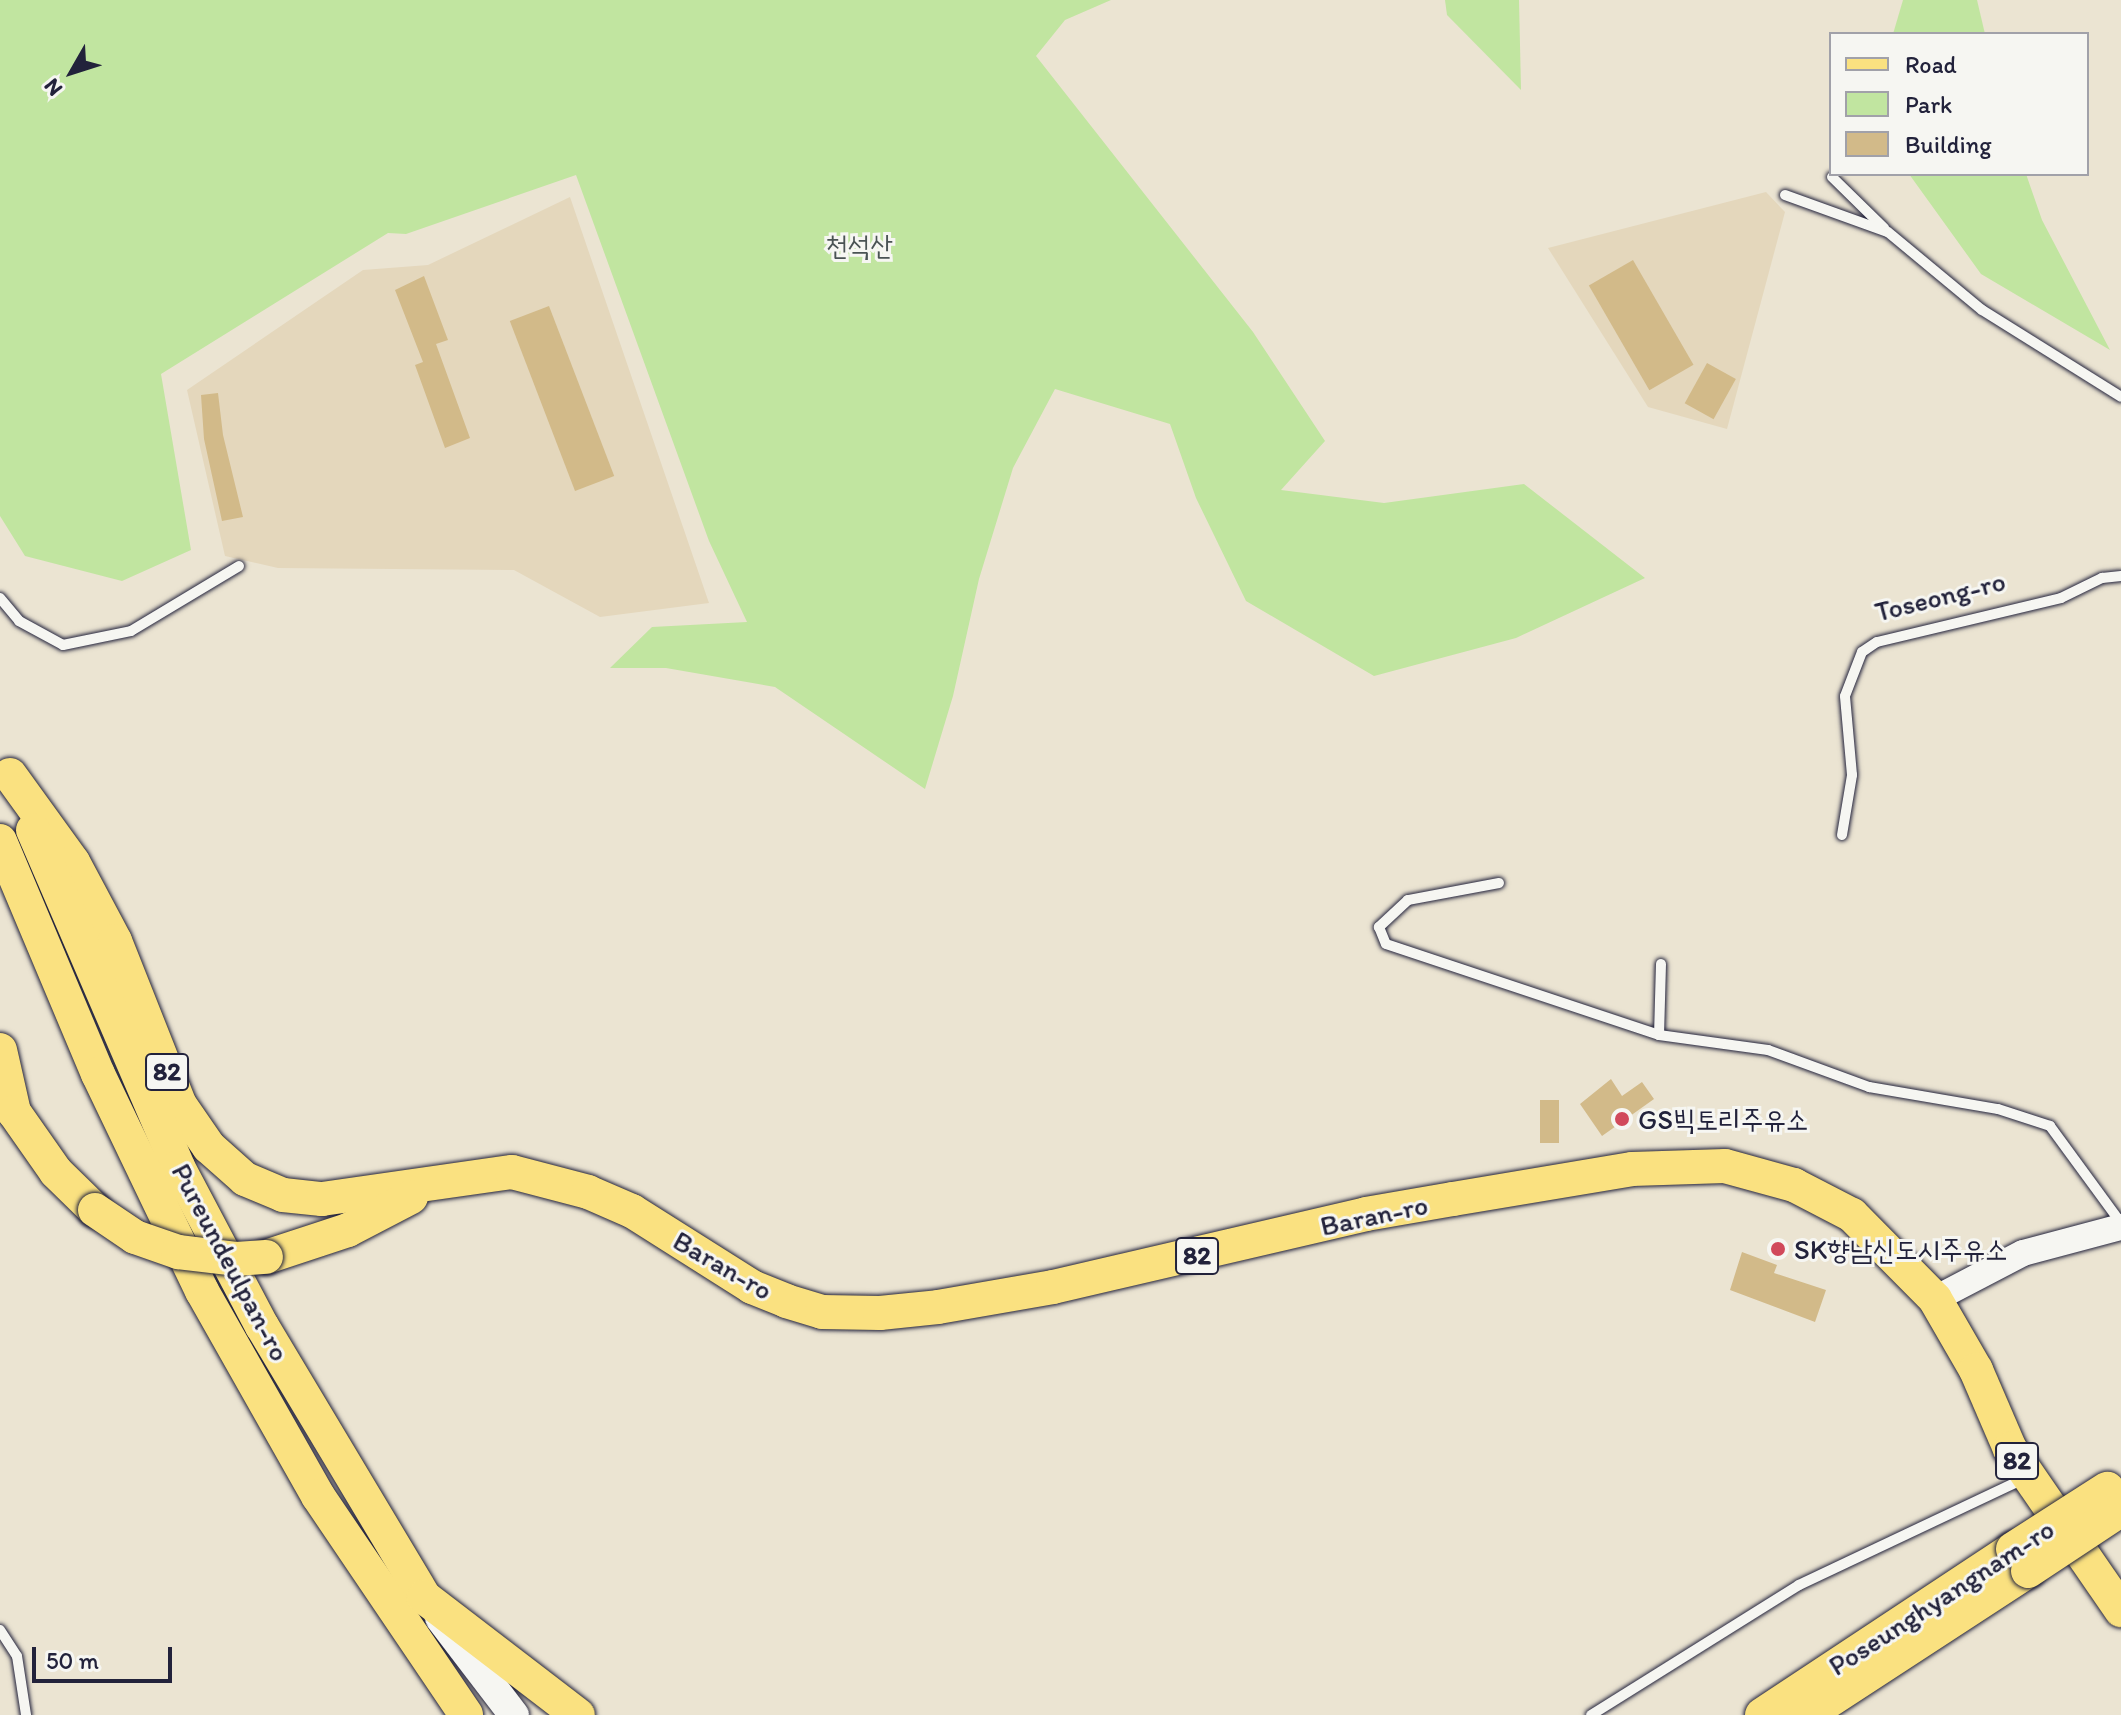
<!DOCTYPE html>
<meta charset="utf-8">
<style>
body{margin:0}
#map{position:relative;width:2121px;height:1715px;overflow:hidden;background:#ebe4d2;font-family:Itim,"Poor Story",sans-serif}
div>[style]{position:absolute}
.built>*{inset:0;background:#e4d7bc}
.green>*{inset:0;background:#c1e5a0}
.building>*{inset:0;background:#d2ba89;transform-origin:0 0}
.roads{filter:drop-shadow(0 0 2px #22223b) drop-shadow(0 0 2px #22223b)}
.service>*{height:10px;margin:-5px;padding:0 5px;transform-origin:5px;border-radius:5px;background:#f6f6f2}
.tertiary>*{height:26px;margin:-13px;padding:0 13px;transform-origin:13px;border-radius:13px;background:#f6f6f2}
.secondary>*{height:30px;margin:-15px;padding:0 15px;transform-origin:15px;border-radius:15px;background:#f6f6f2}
.primary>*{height:34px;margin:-17px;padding:0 17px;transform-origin:17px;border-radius:17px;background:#fae180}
.trunk>*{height:34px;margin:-17px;padding:0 17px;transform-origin:17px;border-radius:17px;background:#fae180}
.bridges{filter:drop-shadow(0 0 2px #22223b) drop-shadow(0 0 2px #22223b)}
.primary-bridge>*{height:34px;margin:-17px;padding:0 17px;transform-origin:17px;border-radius:17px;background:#fae180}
.trunk-bridge>*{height:34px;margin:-17px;padding:0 17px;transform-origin:17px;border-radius:17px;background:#fae180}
.dots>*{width:22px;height:22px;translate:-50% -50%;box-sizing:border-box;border:4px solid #f6f6f2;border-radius:50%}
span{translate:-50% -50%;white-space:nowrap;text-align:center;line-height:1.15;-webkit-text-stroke:6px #f6f6f2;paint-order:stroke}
.shield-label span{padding:2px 6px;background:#f6f6f2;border:2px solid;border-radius:6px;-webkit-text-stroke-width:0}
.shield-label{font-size:26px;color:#22223b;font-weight:700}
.park-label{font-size:28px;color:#4a5354}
.street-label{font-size:28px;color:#22223b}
.poi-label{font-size:28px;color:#22223b}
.left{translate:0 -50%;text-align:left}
.legend{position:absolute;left:1829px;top:32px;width:260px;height:144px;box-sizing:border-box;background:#f6f6f2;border:2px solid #a1a1a9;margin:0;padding:10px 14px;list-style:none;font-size:24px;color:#22223b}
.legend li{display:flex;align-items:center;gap:16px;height:40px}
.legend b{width:40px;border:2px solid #a1a1a9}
.north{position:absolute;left:32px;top:32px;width:80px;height:80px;-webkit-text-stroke:6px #f6f6f2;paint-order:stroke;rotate:231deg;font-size:22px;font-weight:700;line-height:32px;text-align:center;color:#22223b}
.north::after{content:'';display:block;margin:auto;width:28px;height:36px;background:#22223b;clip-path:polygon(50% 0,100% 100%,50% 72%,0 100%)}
.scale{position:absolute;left:32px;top:1647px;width:140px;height:36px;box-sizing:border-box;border:4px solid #22223b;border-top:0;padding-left:10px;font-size:24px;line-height:28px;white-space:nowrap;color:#22223b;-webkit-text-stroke:6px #f6f6f2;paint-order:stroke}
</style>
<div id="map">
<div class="built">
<div style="clip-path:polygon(1766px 192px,1785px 212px,1727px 429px,1648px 407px,1548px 248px)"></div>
<div style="clip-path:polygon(570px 197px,709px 603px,600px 617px,514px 570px,278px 568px,225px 556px,187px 390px,363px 270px,428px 265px)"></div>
</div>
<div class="green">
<div style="clip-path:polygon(0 0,1111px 0,1065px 20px,1036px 56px,1253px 332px,1325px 441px,1281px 490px,1384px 503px,1524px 484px,1645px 578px,1516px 638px,1374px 676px,1246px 601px,1196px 498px,1170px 424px,1055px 389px,1013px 468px,979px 579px,953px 696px,925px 789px,775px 687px,666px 668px,610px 668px,652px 627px,747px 622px,709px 541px,576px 175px,406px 234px,388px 233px,161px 374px,191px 550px,122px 581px,25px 556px,0 516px)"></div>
<div style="clip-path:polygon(1445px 0,1519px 0,1521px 90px,1447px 15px)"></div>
<div style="clip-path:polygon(1903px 0,1977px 0,1985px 34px,1893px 34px)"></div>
<div style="clip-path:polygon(1909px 174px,2026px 174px,2042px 220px,2110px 350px,1981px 274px)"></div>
</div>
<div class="building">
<div style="left:1633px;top:260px;width:121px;height:51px;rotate:60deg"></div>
<div style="clip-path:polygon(424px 276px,448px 340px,436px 344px,470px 438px,445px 448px,415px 365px,423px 362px,395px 290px)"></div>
<div style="left:549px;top:306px;width:182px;height:42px;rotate:69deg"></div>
<div style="left:1707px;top:363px;width:33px;height:46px;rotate:29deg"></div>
<div style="clip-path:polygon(218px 393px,223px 435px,243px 517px,222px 521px,204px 439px,201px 395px)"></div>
<div style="clip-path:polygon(1611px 1079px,1622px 1096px,1642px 1082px,1654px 1099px,1602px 1136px,1580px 1104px)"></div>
<div style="left:1540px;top:1100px;width:19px;height:43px"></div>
<div style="clip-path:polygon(1742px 1252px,1777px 1265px,1774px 1273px,1826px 1290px,1815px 1322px,1730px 1290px)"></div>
</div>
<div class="roads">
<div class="service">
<div style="left:1832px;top:177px;width:73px;rotate:44.4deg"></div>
<div style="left:1785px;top:195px;width:109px;rotate:19.8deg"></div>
<div style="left:1888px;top:232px;width:122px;rotate:39.7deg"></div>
<div style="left:1982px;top:310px;width:164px;rotate:32deg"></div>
<div style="left:0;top:598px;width:30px;rotate:50deg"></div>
<div style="left:19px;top:621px;width:50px;rotate:28.6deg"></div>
<div style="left:63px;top:645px;width:69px;rotate:-11.6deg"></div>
<div style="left:131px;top:631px;width:126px;rotate:-31deg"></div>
<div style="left:1842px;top:835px;width:61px;rotate:-80.5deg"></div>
<div style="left:1852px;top:775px;width:79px;rotate:-95.1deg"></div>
<div style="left:1845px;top:696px;width:47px;rotate:-68.9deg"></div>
<div style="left:1862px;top:652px;width:18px;rotate:-34deg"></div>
<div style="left:1877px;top:642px;width:189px;rotate:-13.4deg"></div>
<div style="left:2061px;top:598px;width:46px;rotate:-26deg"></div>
<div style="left:2102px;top:578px;width:19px;rotate:-6deg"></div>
<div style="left:1499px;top:883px;width:93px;rotate:169.4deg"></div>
<div style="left:1408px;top:900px;width:40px;rotate:137deg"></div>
<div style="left:1379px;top:927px;width:18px;rotate:68deg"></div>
<div style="left:1386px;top:944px;width:288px;rotate:18.4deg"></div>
<div style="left:1661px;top:964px;width:71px;rotate:91.6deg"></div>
<div style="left:1659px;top:1035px;width:110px;rotate:7.8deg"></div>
<div style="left:1768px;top:1050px;width:108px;rotate:20.1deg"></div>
<div style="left:1869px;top:1087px;width:131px;rotate:9.7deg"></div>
<div style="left:1998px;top:1109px;width:55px;rotate:18.1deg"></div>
<div style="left:2050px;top:1126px;width:120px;rotate:53.8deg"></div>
<div style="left:0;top:1630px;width:31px;rotate:57deg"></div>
<div style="left:17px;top:1656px;width:60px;rotate:81.3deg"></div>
<div style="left:1591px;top:1715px;width:245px;rotate:-32deg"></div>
<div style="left:1799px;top:1585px;width:248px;rotate:-25.3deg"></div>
</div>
<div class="tertiary">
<div style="left:1935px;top:1299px;width:99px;rotate:-27.6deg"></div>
<div style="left:2023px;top:1253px;width:101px;rotate:-14.9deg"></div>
</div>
<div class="secondary">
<div style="left:440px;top:1618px;width:122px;rotate:52.7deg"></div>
</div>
<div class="primary">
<div style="left:10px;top:775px;width:107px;rotate:54.1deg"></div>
<div style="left:73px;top:862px;width:89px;rotate:62deg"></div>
<div style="left:115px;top:941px;width:176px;rotate:68.4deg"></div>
<div style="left:180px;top:1105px;width:51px;rotate:55.4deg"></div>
<div style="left:209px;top:1147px;width:48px;rotate:41.6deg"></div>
<div style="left:245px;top:1179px;width:41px;rotate:22.8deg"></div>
<div style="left:283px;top:1195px;width:39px;rotate:6deg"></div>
<div style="left:322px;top:1199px;width:192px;rotate:-8.1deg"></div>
<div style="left:512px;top:1172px;width:79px;rotate:14.7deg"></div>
<div style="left:588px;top:1192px;width:48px;rotate:23.4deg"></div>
<div style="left:632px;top:1211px;width:142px;rotate:32.3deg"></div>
<div style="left:752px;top:1287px;width:37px;rotate:22deg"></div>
<div style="left:786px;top:1301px;width:38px;rotate:17deg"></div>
<div style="left:822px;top:1312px;width:58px;rotate:1deg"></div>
<div style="left:880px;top:1313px;width:58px;rotate:-5.9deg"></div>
<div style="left:938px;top:1307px;width:117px;rotate:-9.9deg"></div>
<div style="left:1053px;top:1287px;width:321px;rotate:-13.1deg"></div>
<div style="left:1366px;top:1214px;width:88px;rotate:-9.8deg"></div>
<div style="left:1453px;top:1199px;width:181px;rotate:-9.5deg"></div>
<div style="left:1632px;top:1169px;width:93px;rotate:-1.8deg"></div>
<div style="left:1725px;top:1166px;width:72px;rotate:15.4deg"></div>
<div style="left:1794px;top:1185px;width:65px;rotate:27.3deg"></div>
<div style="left:1852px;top:1215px;width:118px;rotate:45.3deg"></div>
<div style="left:1935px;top:1299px;width:82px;rotate:60deg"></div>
<div style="left:1976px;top:1370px;width:86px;rotate:66.7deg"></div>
<div style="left:2010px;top:1449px;width:196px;rotate:55.4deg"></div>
<div style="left:33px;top:830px;width:367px;rotate:66.7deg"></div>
<div style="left:178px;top:1167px;width:180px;rotate:62.2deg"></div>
<div style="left:262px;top:1326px;width:316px;rotate:59.1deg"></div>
<div style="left:0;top:841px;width:253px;rotate:67.2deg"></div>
<div style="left:98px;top:1074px;width:241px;rotate:64.4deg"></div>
<div style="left:202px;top:1291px;width:236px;rotate:60.5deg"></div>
<div style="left:318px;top:1496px;width:264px;rotate:55.9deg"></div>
<div style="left:0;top:1050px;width:64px;rotate:77.3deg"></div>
<div style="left:14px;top:1112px;width:73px;rotate:55deg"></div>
<div style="left:56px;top:1172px;width:54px;rotate:44.3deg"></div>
<div style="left:266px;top:1257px;width:86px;rotate:-18.2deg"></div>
<div style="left:348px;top:1230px;width:71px;rotate:-27.6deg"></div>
</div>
<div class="trunk">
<div style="left:424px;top:1597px;width:194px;rotate:37.5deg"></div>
<div style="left:1762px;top:1715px;width:301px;rotate:-33.5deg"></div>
<div style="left:1807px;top:1715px;width:264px;rotate:-33.1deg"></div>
</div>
</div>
<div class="bridges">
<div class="primary-bridge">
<div style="left:95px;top:1210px;width:48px;rotate:34deg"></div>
<div style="left:135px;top:1237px;width:46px;rotate:19.2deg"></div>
<div style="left:178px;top:1252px;width:58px;rotate:6.9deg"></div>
<div style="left:236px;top:1259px;width:30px;rotate:-4deg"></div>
</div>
<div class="trunk-bridge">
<div style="left:2013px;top:1549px;width:112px;rotate:-32.6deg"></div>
<div style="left:2028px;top:1571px;width:110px;rotate:-33.5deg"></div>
</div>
</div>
<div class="dots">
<div style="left:1622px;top:1119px;background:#d1495b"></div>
<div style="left:1778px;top:1249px;background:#d1495b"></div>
</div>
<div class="shield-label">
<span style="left:167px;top:1072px">82</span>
<span style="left:1197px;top:1256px">82</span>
<span style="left:2017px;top:1461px">82</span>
</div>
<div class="park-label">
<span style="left:859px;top:245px">천석산</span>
</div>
<div class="street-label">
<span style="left:1940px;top:596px;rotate:-14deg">Toseong-ro</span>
<span style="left:1374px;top:1215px;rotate:-12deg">Baran-ro</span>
<span style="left:231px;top:1262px;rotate:62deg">Pureundeulpan-ro</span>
<span style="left:723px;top:1265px;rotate:30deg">Baran-ro</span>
<span style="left:1941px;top:1597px;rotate:-33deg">Poseunghyangnam-ro</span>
</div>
<div class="poi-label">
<span class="left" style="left:1638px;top:1119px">GS빅토리주유소</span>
<span class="left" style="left:1794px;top:1249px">SK향남신도시주유소</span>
</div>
<ul class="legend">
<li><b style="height:10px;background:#fae180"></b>Road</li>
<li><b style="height:22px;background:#c1e5a0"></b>Park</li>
<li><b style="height:22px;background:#d2ba89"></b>Building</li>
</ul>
<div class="north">N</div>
<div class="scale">50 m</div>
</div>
